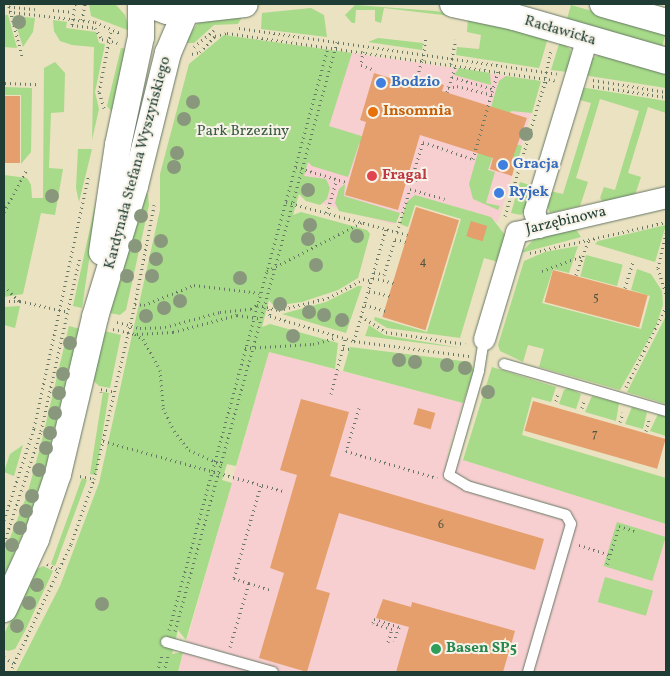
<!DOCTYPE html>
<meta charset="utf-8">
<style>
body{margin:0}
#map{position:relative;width:670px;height:676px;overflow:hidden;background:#eae2c1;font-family:Vollkorn,serif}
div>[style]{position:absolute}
.built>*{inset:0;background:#f7cfd0}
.green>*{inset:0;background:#a7da89;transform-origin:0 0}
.building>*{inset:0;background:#e59f6c;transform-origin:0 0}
.path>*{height:3px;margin-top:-1.5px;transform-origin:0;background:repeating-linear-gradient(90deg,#667765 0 1px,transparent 0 5px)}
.roads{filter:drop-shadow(0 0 1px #667765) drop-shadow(0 0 1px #667765)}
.service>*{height:10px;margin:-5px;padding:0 5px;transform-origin:5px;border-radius:5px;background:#fff}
.minor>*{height:21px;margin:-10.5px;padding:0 10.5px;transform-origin:10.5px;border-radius:10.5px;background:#fff}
.tertiary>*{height:26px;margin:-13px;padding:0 13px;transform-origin:13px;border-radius:13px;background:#fff}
.trees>*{width:14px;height:14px;margin:-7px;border-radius:50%;background:#89987d}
.dots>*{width:14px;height:14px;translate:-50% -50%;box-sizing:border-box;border:2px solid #f7f3e8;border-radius:50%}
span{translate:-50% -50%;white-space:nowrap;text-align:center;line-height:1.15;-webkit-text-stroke:4px #f7f3e8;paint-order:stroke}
.number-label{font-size:12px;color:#505642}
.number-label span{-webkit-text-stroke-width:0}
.street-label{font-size:15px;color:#1f3d34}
.shop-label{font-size:15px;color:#366cbe;font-weight:700}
.left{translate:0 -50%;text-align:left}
.food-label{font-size:15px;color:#c56008;font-weight:700}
.park-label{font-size:15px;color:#3a5c45}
.health-label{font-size:15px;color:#be3a42;font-weight:700}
.leisure-label{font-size:15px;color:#27864d;font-weight:700}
.frame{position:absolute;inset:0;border:5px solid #1f3d34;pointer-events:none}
</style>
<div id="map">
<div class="built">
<div style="clip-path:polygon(352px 53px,541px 81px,498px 222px,407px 202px,403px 214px,400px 213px,396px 223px,392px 224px,302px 198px,299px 193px,336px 58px)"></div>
<div style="clip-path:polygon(269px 352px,463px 403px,447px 455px,666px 524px,666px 672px,178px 672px)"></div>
</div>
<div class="green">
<div style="clip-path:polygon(89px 4px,116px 5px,125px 15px,130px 31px,91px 16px)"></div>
<div style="clip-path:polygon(355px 5px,435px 11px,469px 17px,548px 38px,539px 68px,456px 55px,457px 47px,479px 49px,481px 35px,467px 32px,468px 18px,384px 8px,381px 23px,375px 21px,375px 10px,356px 10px,355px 23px,352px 23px,345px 15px)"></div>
<div style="left:571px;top:5px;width:99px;height:18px;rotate:16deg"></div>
<div style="clip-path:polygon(311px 8px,324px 15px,327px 37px,261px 29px,262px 13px)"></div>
<div style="clip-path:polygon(4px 15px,8px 15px,17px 48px,4px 47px)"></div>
<div style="clip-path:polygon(243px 15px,238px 24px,214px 25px,194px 43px,183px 43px,198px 23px)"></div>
<div style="clip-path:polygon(13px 16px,35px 18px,33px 32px,23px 47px)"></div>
<div style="clip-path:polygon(53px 20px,67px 22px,66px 28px,96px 32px,99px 43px,105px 44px,95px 92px,99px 109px,92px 140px,94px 47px,72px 45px,60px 41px,54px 31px)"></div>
<div style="clip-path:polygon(224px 35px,352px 53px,329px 126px,397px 147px,394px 154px,359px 144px,348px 177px,312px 166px,308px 162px,304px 176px,326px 179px,330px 188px,327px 199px,320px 205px,306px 201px,299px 194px,293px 215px,301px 212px,367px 230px,370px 234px,358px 278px,338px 290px,302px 302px,274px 306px,269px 300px,262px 327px,270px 324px,338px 343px,335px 369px,269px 352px,236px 466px,227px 464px,222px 480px,232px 483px,186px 640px,178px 630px,172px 654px,183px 652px,178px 672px,16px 672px,60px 586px,99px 483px,160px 210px,160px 174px,189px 64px)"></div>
<div style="clip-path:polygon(378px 38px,423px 43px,422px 50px,368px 42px)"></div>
<div style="clip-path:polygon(560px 41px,571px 50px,568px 72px,551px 70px)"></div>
<div style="clip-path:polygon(121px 48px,128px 49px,113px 113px,107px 106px)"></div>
<div style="clip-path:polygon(598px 55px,666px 72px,666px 88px,583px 75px,589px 60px)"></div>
<div style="clip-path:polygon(55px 62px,65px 73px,64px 112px,51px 113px,49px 168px,63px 169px,55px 215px,41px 213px,23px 294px,4px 297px,4px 175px,27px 178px,31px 185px,32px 198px,43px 198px,44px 68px)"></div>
<div style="clip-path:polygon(459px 68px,490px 73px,491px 85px,454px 75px)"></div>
<div style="clip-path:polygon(506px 76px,541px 81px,532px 113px,511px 111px,501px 139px,522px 146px,518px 160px,494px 153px,488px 170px,495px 172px,486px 203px,500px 206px,498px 210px,473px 199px,469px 184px,496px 90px,499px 81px)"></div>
<div style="clip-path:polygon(4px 87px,32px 88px,31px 152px,21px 164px,21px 95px,4px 95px)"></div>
<div style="clip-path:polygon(580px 87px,666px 101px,666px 113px,648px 107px,628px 173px,641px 177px,635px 195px,603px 202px,600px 198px,604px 187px,615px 190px,639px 111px,600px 99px,576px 178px,588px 182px,580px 206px,550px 213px,547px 206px,550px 191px,563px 194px,591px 103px,576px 99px)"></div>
<div style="clip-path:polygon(78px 149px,92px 149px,79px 202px,76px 188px)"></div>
<div style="clip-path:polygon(520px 182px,533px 186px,526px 209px,521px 215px,511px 213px)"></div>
<div style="clip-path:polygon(345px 184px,344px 196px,400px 213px,396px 223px,339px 211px,335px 203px,339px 189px)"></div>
<div style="clip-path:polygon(98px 192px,99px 192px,82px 308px,73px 306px)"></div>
<div style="clip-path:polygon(144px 193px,148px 194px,149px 205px,126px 310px,120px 315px,110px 313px)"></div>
<div style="clip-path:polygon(415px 195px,491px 217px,505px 235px,498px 262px,484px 258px,460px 338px,387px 328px,374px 320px,375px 317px,427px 332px,461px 219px,415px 205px,408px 227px,400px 224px,407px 202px)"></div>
<div style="clip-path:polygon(666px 225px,655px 262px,595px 244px,598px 241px)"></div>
<div style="clip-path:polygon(575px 228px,581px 237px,521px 253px,535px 238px)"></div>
<div style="clip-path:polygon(578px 246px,569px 273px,553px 269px,542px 303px,641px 329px,650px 296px,631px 290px,637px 269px,651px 274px,662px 291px,663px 305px,656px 326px,620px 390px,539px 367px,544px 349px,528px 345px,523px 362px,500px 351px,498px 345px,524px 261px,545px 252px)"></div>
<div style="left:586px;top:255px;width:38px;height:22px;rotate:15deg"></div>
<div style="clip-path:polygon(358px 286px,362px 286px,346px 333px,282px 314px,326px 302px)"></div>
<div style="clip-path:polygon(20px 306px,15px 328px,4px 325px,4px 307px)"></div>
<div style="clip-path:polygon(666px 316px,666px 404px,627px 392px)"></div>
<div style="clip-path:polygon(369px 325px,384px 335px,461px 348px,365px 336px)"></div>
<div style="clip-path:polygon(69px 326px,80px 329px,58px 429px,38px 500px,4px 577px,4px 553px,27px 495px,41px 444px)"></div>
<div style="clip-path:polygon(104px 331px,121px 335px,110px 388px,99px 386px,93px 380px)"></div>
<div style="clip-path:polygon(350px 347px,470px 362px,474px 370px,463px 403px,343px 371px)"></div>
<div style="clip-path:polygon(492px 367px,556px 387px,551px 402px,532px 397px,522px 435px,666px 478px,666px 524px,463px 460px)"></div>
<div style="clip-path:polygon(568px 388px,581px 394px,576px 409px,559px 404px,564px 390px)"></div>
<div style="left:103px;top:392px;width:6px;height:83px;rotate:9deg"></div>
<div style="clip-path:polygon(592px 396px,619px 403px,616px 421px,585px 412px)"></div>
<div style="clip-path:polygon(632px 407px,647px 412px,643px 429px,625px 424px)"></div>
<div style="clip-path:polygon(658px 414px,666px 417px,666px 436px,650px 431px)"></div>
<div style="clip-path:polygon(23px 445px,14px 476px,4px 472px,10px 454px)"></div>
<div style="clip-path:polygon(82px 478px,87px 480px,55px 566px,51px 564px)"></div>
<div style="left:617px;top:522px;width:51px;height:46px;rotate:17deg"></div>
<div style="clip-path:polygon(43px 566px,53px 571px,25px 631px,15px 649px,8px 651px,4px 649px,4px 634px,35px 570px)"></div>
<div style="left:605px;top:577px;width:50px;height:26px;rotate:16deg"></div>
</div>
<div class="building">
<div style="clip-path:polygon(374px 73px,421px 88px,424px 79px,444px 85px,442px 91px,527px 118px,512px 160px,516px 161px,512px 176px,490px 169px,493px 158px,420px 135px,398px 210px,345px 195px,366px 122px,360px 120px)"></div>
<div style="left:4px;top:96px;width:16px;height:67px"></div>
<div style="left:416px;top:207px;width:45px;height:115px;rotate:17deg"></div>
<div style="left:471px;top:221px;width:17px;height:16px;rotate:17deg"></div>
<div style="left:553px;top:270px;width:98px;height:33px;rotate:15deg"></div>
<div style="clip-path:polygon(301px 399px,349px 412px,330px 476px,544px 539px,535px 570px,339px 513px,316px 589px,330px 593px,307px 672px,259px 658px,284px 573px,270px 568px,297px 475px,280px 470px)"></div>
<div style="left:533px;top:401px;width:138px;height:31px;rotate:16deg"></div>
<div style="left:418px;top:408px;width:18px;height:17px;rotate:16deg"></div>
<div style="clip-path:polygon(383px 599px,411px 607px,412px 602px,515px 631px,503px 672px,396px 672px,409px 627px,376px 618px)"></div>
</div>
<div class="path">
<div style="left:75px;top:4px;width:21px;rotate:98deg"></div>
<div style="left:72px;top:25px;width:23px;rotate:7deg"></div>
<div style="left:95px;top:28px;width:13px;rotate:58deg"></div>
<div style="left:102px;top:39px;width:16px;rotate:14deg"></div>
<div style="left:4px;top:6px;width:31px;rotate:6deg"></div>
<div style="left:9px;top:6px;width:52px;rotate:75.4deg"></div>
<div style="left:53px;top:10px;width:20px;rotate:6deg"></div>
<div style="left:4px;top:11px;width:92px;rotate:6.9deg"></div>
<div style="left:95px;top:22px;width:27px;rotate:24deg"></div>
<div style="left:82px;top:20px;width:16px;rotate:-79deg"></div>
<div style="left:239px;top:28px;width:321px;rotate:8.2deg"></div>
<div style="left:194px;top:47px;width:26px;rotate:-40deg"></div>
<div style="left:363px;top:51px;width:14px;rotate:98deg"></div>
<div style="left:361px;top:65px;width:15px;rotate:20deg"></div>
<div style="left:192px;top:54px;width:8px;rotate:-14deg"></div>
<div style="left:200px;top:52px;width:22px;rotate:-47deg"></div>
<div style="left:215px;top:36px;width:12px;rotate:-14deg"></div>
<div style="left:227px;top:33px;width:331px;rotate:8.2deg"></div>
<div style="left:423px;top:60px;width:24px;rotate:-83deg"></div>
<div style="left:451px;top:64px;width:25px;rotate:-79deg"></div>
<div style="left:452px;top:77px;width:43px;rotate:16.3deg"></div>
<div style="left:593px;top:80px;width:74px;rotate:9.3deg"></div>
<div style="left:5px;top:83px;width:33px;rotate:2deg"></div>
<div style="left:415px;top:86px;width:27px;rotate:-75deg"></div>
<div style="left:593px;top:86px;width:74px;rotate:8.6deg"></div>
<div style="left:448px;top:88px;width:9px;rotate:-13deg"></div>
<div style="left:457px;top:86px;width:36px;rotate:14deg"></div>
<div style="left:447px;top:92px;width:28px;rotate:-72deg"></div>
<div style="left:542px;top:92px;width:14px;rotate:-69deg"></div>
<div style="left:104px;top:108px;width:17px;rotate:-107deg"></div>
<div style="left:99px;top:92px;width:62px;rotate:-78.9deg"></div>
<div style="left:296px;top:167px;width:52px;rotate:16.7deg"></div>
<div style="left:417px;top:180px;width:5px;rotate:-158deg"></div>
<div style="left:412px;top:178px;width:38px;rotate:-73deg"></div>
<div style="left:423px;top:142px;width:53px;rotate:18.8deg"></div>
<div style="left:473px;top:159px;width:91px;rotate:-74.1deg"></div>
<div style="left:286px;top:202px;width:126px;rotate:15.1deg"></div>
<div style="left:4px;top:212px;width:49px;rotate:-61.9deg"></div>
<div style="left:327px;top:213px;width:35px;rotate:-74deg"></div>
<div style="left:505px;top:216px;width:129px;rotate:-73.4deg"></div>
<div style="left:542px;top:92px;width:43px;rotate:-77.9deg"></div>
<div style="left:397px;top:232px;width:45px;rotate:-73.2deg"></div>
<div style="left:410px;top:189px;width:36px;rotate:16deg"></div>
<div style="left:666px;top:233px;width:36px;rotate:103deg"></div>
<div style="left:658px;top:268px;width:28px;rotate:73deg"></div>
<div style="left:530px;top:253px;width:139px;rotate:-12.8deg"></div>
<div style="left:267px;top:271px;width:106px;rotate:-27.1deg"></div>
<div style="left:542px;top:271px;width:43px;rotate:-20.6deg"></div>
<div style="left:374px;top:272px;width:10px;rotate:17deg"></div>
<div style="left:384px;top:275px;width:38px;rotate:-73deg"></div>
<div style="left:395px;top:239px;width:11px;rotate:15deg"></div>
<div style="left:576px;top:275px;width:37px;rotate:-70deg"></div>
<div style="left:373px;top:278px;width:22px;rotate:13deg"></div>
<div style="left:4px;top:286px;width:21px;rotate:45deg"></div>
<div style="left:625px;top:288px;width:28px;rotate:-73deg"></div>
<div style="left:369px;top:291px;width:22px;rotate:13deg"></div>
<div style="left:4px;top:301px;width:16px"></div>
<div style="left:20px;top:301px;width:50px;rotate:12.7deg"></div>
<div style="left:135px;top:304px;width:9px;rotate:6deg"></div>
<div style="left:144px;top:305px;width:54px;rotate:-21.8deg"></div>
<div style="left:194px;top:285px;width:66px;rotate:6.9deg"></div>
<div style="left:365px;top:305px;width:22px;rotate:16deg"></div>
<div style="left:269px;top:309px;width:7px;rotate:82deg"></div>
<div style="left:270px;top:316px;width:88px;rotate:16.6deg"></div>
<div style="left:354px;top:341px;width:116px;rotate:7.4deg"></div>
<div style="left:361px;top:316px;width:30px;rotate:33deg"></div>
<div style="left:386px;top:332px;width:80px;rotate:8.6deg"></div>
<div style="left:117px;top:322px;width:24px;rotate:15deg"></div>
<div style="left:140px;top:328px;width:25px;rotate:-2deg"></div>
<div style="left:165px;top:327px;width:57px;rotate:-15.3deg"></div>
<div style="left:220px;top:312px;width:31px;rotate:-6deg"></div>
<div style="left:251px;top:309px;width:7px;rotate:-34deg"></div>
<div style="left:257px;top:305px;width:23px;rotate:13deg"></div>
<div style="left:279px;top:310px;width:50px;rotate:-13.8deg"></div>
<div style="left:328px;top:298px;width:40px;rotate:-28deg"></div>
<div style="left:363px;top:279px;width:9px;rotate:13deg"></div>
<div style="left:113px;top:329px;width:23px;rotate:13deg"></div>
<div style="left:135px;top:334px;width:9px;rotate:32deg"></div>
<div style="left:143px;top:339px;width:35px;rotate:61deg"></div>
<div style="left:160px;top:370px;width:38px;rotate:85deg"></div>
<div style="left:163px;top:408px;width:25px;rotate:64deg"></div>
<div style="left:174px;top:431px;width:24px;rotate:52deg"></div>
<div style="left:189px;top:450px;width:36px;rotate:24deg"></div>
<div style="left:137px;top:334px;width:36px;rotate:-3deg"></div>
<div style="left:173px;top:332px;width:66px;rotate:-14.9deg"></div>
<div style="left:237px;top:315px;width:24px;rotate:9deg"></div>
<div style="left:354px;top:341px;width:116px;rotate:-74.1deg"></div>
<div style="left:245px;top:348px;width:68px;rotate:-3.4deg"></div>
<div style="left:313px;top:344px;width:24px;rotate:-15deg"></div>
<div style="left:343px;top:348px;width:6px;rotate:9deg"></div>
<div style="left:4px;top:354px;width:5px;rotate:11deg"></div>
<div style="left:626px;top:387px;width:89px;rotate:-63.4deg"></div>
<div style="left:101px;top:392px;width:3px;rotate:-90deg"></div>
<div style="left:101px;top:389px;width:14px;rotate:12deg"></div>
<div style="left:331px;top:394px;width:57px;rotate:-75.7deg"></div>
<div style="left:556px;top:401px;width:8px;rotate:-76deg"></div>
<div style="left:359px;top:408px;width:45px;rotate:106.8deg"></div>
<div style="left:346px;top:451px;width:95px;rotate:16.5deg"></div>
<div style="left:582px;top:408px;width:7px;rotate:-74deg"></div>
<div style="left:620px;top:422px;width:10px;rotate:-73deg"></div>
<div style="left:646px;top:431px;width:11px;rotate:-75deg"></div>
<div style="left:103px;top:441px;width:187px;rotate:15.5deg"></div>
<div style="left:80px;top:476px;width:14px;rotate:12deg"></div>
<div style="left:4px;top:520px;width:97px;rotate:-71.9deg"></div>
<div style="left:34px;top:428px;width:260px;rotate:-77.8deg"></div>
<div style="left:4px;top:543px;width:118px;rotate:-71.7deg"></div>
<div style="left:41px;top:431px;width:178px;rotate:-77.4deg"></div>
<div style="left:579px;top:545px;width:33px;rotate:18deg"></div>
<div style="left:47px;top:564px;width:14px;rotate:30deg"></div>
<div style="left:607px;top:564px;width:40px;rotate:-72deg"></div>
<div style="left:619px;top:526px;width:16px;rotate:18deg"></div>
<div style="left:249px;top:583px;width:23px;rotate:18deg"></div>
<div style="left:169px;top:630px;width:604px;rotate:-74.74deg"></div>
<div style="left:175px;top:631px;width:611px;rotate:-74.62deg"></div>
<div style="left:388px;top:642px;width:14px;rotate:-73deg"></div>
<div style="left:392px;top:629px;width:20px;rotate:-162deg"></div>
<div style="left:373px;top:623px;width:4px;rotate:-76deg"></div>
<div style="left:374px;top:619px;width:26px;rotate:18deg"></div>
<div style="left:399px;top:627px;width:15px;rotate:110deg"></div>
<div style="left:230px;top:647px;width:67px;rotate:-73.5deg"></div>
<div style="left:249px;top:583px;width:16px;rotate:-162deg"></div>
<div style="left:234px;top:578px;width:97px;rotate:-73.8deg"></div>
<div style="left:4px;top:657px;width:13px;rotate:32deg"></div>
<div style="left:10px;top:672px;width:142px;rotate:-64.5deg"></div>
<div style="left:71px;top:544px;width:69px;rotate:-70.5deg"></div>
<div style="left:94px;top:479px;width:180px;rotate:-76.8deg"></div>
<div style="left:135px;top:304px;width:101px;rotate:-79.1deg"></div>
<div style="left:157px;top:672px;width:17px;rotate:-73deg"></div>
<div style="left:164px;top:672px;width:16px;rotate:-76deg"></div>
</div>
<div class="roads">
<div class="service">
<div style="left:484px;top:339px;width:32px;rotate:99deg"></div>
<div style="left:479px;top:371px;width:108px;rotate:106.1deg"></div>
<div style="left:449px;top:475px;width:21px;rotate:31deg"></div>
<div style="left:467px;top:486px;width:103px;rotate:16.3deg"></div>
<div style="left:566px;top:515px;width:10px;rotate:61deg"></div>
<div style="left:571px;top:524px;width:154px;rotate:106.2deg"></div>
<div style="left:504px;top:364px;width:169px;rotate:16.2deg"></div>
<div style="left:166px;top:642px;width:111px;rotate:15.7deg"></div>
</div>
<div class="minor">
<div style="left:539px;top:227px;width:16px;rotate:-108deg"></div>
<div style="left:534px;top:212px;width:182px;rotate:-73.1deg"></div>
<div style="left:484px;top:339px;width:112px;rotate:-73.3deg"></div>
<div style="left:516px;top:232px;width:154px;rotate:-13.1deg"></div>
</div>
<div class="tertiary">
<div style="left:147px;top:4px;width:21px;rotate:19deg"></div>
<div style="left:167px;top:11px;width:16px"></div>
<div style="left:183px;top:11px;width:62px;rotate:-6.4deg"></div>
<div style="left:453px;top:4px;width:62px;rotate:12deg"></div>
<div style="left:514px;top:17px;width:158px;rotate:16.1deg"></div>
<div style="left:603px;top:4px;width:66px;rotate:15.9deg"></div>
<div style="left:102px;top:252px;width:108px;rotate:-81.5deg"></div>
<div style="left:118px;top:145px;width:110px;rotate:-78deg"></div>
<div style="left:141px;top:37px;width:33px;rotate:-90deg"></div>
<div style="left:4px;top:609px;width:77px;rotate:-65.4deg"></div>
<div style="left:36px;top:539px;width:69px;rotate:-71.3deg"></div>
<div style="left:58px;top:474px;width:161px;rotate:-76.7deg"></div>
<div style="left:95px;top:317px;width:137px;rotate:-73deg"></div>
<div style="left:135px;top:186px;width:137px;rotate:-76.1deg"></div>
<div style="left:168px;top:53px;width:46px;rotate:-66.8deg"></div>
</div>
</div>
<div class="trees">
<div style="left:19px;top:22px"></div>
<div style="left:193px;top:102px"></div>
<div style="left:184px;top:119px"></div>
<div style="left:526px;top:134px"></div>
<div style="left:177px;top:153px"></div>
<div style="left:174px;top:167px"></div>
<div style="left:308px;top:190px"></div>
<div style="left:52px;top:196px"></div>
<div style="left:141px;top:216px"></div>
<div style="left:310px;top:225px"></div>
<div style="left:357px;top:236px"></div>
<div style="left:308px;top:239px"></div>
<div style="left:161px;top:241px"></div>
<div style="left:135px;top:246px"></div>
<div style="left:156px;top:259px"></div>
<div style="left:316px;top:265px"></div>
<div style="left:127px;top:276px"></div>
<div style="left:152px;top:276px"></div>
<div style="left:240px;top:278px"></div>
<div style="left:180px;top:301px"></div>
<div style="left:280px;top:304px"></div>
<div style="left:164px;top:308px"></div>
<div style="left:309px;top:312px"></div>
<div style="left:324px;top:315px"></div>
<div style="left:146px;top:316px"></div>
<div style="left:342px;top:320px"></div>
<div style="left:293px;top:336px"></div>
<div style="left:70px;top:343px"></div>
<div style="left:399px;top:360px"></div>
<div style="left:415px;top:362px"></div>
<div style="left:447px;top:365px"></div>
<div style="left:465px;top:368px"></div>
<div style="left:63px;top:374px"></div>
<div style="left:488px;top:392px"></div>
<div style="left:59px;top:393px"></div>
<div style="left:55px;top:413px"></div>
<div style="left:50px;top:433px"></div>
<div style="left:46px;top:448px"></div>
<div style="left:39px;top:470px"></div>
<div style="left:32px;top:496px"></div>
<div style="left:26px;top:511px"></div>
<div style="left:20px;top:528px"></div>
<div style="left:12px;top:545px"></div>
<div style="left:37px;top:585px"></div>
<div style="left:29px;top:603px"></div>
<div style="left:102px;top:604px"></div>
<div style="left:17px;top:626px"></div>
</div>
<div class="dots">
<div style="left:381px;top:83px;background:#3f7fe0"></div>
<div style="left:373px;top:112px;background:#e8710a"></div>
<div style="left:503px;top:165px;background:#3f7fe0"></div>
<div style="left:372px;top:176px;background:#e0444e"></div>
<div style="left:499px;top:193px;background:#3f7fe0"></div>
<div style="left:436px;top:649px;background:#2e9e5b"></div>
</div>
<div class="number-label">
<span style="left:423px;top:263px">4</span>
<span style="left:596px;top:299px">5</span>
<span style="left:595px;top:435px">7</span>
<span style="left:441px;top:526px">6</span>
</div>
<div class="street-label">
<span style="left:560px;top:31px;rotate:16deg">Racławicka</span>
<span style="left:138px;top:163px;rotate:-75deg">Kardynała Stefana Wyszyńskiego</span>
<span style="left:566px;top:221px;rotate:-13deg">Jarzębinowa</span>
</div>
<div class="shop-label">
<span class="left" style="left:391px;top:83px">Bodzio</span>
<span class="left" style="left:513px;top:165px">Gracja</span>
<span class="left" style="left:509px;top:193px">Ryjek</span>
</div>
<div class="food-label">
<span class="left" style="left:383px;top:112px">Insomnia</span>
</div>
<div class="park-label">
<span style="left:243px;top:132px">Park Brzeziny</span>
</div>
<div class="health-label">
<span class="left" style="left:382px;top:176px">Fragal</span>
</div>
<div class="leisure-label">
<span class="left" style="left:446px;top:649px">Basen SP5</span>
</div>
<div class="frame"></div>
</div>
